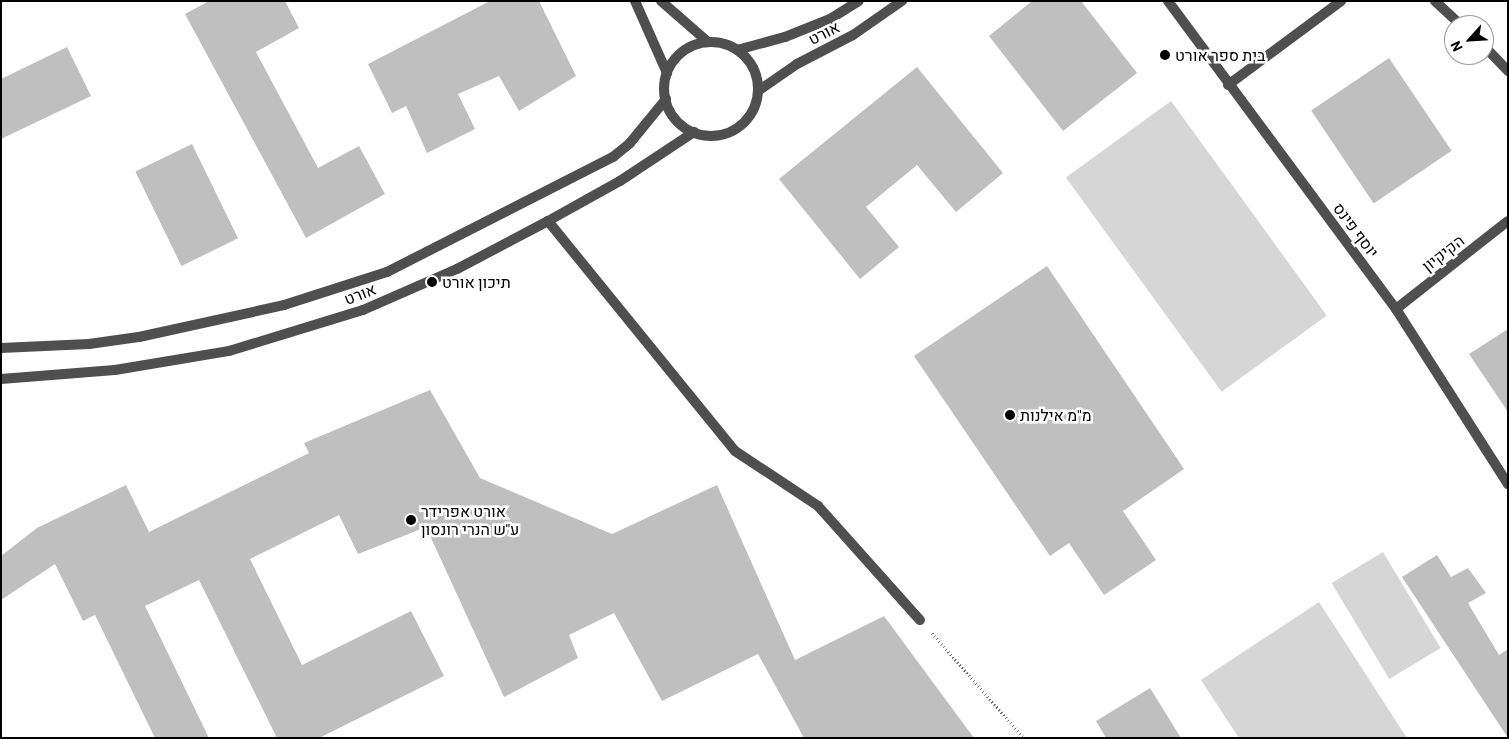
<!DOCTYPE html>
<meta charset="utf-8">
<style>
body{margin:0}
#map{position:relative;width:1509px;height:739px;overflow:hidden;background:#fff;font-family:Barlow,Heebo,sans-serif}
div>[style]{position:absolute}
.green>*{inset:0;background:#d6d6d6;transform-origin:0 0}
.building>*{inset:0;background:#bfbfbf;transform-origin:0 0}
.path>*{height:3px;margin-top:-1.5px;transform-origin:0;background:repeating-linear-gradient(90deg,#717171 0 1px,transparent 0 3.5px)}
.service>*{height:10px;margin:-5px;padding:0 5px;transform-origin:5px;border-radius:5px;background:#4f4f4f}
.minor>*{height:10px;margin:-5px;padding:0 5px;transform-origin:5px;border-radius:5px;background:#4f4f4f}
.minor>.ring{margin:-5px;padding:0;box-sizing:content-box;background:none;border:10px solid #4f4f4f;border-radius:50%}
.dots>*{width:14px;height:14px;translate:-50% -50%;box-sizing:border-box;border:2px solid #fff;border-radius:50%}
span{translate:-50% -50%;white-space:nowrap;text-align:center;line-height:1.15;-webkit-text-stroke:5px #fff;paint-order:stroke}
.street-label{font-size:16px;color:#000}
.poi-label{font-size:16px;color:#000}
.left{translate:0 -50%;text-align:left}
.frame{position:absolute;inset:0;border:2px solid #000;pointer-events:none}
.north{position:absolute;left:1444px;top:15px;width:50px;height:50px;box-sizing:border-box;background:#fff;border:1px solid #999;border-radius:50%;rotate:244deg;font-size:14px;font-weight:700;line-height:20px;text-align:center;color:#000}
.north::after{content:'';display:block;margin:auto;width:18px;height:22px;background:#000;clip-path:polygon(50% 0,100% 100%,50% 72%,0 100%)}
</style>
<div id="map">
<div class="green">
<div style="left:1171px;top:101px;width:265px;height:130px;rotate:54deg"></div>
<div style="left:1383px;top:552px;width:112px;height:60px;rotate:59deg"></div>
<div style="clip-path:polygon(1319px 602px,1407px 738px,1239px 738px,1201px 680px)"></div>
</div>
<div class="building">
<div style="clip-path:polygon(209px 1px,285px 1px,299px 28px,256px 52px,318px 168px,359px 146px,385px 194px,306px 238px,185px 14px)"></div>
<div style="clip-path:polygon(490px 1px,539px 1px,576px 76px,519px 111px,499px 76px,458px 94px,475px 129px,427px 153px,406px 106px,392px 113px,368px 64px)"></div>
<div style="clip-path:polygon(1032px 1px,1081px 1px,1137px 73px,1063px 131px,989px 36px)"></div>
<div style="clip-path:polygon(67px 47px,91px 96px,1px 139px,1px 79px)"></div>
<div style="left:1389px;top:58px;width:112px;height:94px;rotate:56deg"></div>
<div style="clip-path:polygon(917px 67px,1003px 173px,956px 212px,917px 165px,866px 207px,899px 247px,860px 279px,779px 179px)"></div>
<div style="left:192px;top:144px;width:105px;height:63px;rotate:64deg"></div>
<div style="clip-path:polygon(1047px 266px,1184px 469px,1123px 511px,1156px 560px,1104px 595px,1069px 543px,1050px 556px,914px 356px)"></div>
<div style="clip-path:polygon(1508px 329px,1508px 412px,1469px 354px)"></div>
<div style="clip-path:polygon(430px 390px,480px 478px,612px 534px,717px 485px,795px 660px,884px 616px,974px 738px,804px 738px,758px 654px,662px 701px,614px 613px,569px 635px,578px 658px,504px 697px,426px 527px,358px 554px,339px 515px,250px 559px,302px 665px,411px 611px,444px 676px,319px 738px,277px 738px,199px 580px,145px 606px,209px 738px,155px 738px,95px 615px,83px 621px,55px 564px,1px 600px,1px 556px,37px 528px,126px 485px,149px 532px,309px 453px,304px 443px)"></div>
<div style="clip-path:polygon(1437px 555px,1451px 577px,1468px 568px,1486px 593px,1468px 603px,1499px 655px,1508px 649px,1508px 738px,1402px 577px)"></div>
<div style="clip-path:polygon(1150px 688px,1181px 738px,1106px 738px,1096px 721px)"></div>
</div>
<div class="path">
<div style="left:932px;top:633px;width:140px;rotate:48.8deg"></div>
</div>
<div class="service">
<div style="left:548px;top:221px;width:296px;rotate:50.9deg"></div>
<div style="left:735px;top:451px;width:100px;rotate:33.5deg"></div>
<div style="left:818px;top:506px;width:153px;rotate:48.2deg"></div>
</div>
<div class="minor">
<div style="left:635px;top:1px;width:79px;rotate:66deg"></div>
<div style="left:661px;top:1px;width:62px;rotate:41.1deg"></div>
<div style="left:1168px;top:1px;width:383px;rotate:53.5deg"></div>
<div style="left:1396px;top:309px;width:208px;rotate:57.4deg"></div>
<div style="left:1435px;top:1px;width:35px;rotate:43deg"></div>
<div class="ring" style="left:664px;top:42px;width:84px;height:84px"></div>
<div style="left:1484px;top:46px;width:35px;rotate:46deg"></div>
<div style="left:737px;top:50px;width:50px;rotate:-15.2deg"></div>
<div style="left:785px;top:37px;width:48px;rotate:-21.8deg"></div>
<div style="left:830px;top:19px;width:34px;rotate:-32deg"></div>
<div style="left:1228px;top:85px;width:141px;rotate:-36.6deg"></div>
<div style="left:758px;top:91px;width:47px;rotate:-34.7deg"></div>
<div style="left:797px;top:64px;width:63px;rotate:-27.4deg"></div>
<div style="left:853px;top:35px;width:60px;rotate:-34.8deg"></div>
<div style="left:1396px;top:309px;width:142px;rotate:-38.2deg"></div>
<div style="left:1px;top:348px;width:88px;rotate:-2.6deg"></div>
<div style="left:89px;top:344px;width:50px;rotate:-8deg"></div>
<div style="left:139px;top:337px;width:148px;rotate:-12.4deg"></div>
<div style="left:284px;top:305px;width:108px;rotate:-17.8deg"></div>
<div style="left:387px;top:272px;width:254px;rotate:-27deg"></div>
<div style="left:613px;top:157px;width:22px;rotate:-39deg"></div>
<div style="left:630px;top:143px;width:57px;rotate:-50.7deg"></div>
<div style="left:1px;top:379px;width:114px;rotate:-4.5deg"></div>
<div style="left:115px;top:370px;width:116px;rotate:-9.5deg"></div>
<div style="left:229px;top:351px;width:140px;rotate:-17deg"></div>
<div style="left:363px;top:310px;width:103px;rotate:-23.6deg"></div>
<div style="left:457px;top:269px;width:103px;rotate:-27.8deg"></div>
<div style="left:548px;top:221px;width:82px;rotate:-29.1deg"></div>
<div style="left:620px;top:181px;width:89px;rotate:-33.5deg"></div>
</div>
<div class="dots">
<div style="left:1165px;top:55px;background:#000"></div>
<div style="left:432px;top:282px;background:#000"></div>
<div style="left:1010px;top:415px;background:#000"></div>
<div style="left:411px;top:520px;background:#000"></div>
</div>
<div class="street-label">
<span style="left:824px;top:33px;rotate:-27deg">אורט</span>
<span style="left:1356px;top:230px;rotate:53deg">יוסף פינס</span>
<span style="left:1443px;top:253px;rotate:-38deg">הקיקיון</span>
<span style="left:360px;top:294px;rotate:-21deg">אורט</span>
</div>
<div class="poi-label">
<span class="left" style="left:1175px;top:55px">בית ספר אורט</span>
<span class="left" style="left:442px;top:282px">תיכון אורט</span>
<span class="left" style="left:1020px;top:415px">מ"מ אילנות</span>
<span class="left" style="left:421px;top:520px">אורט אפרידר<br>ע"ש הנרי רונסון</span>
</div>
<div class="frame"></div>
<div class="north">N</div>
</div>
